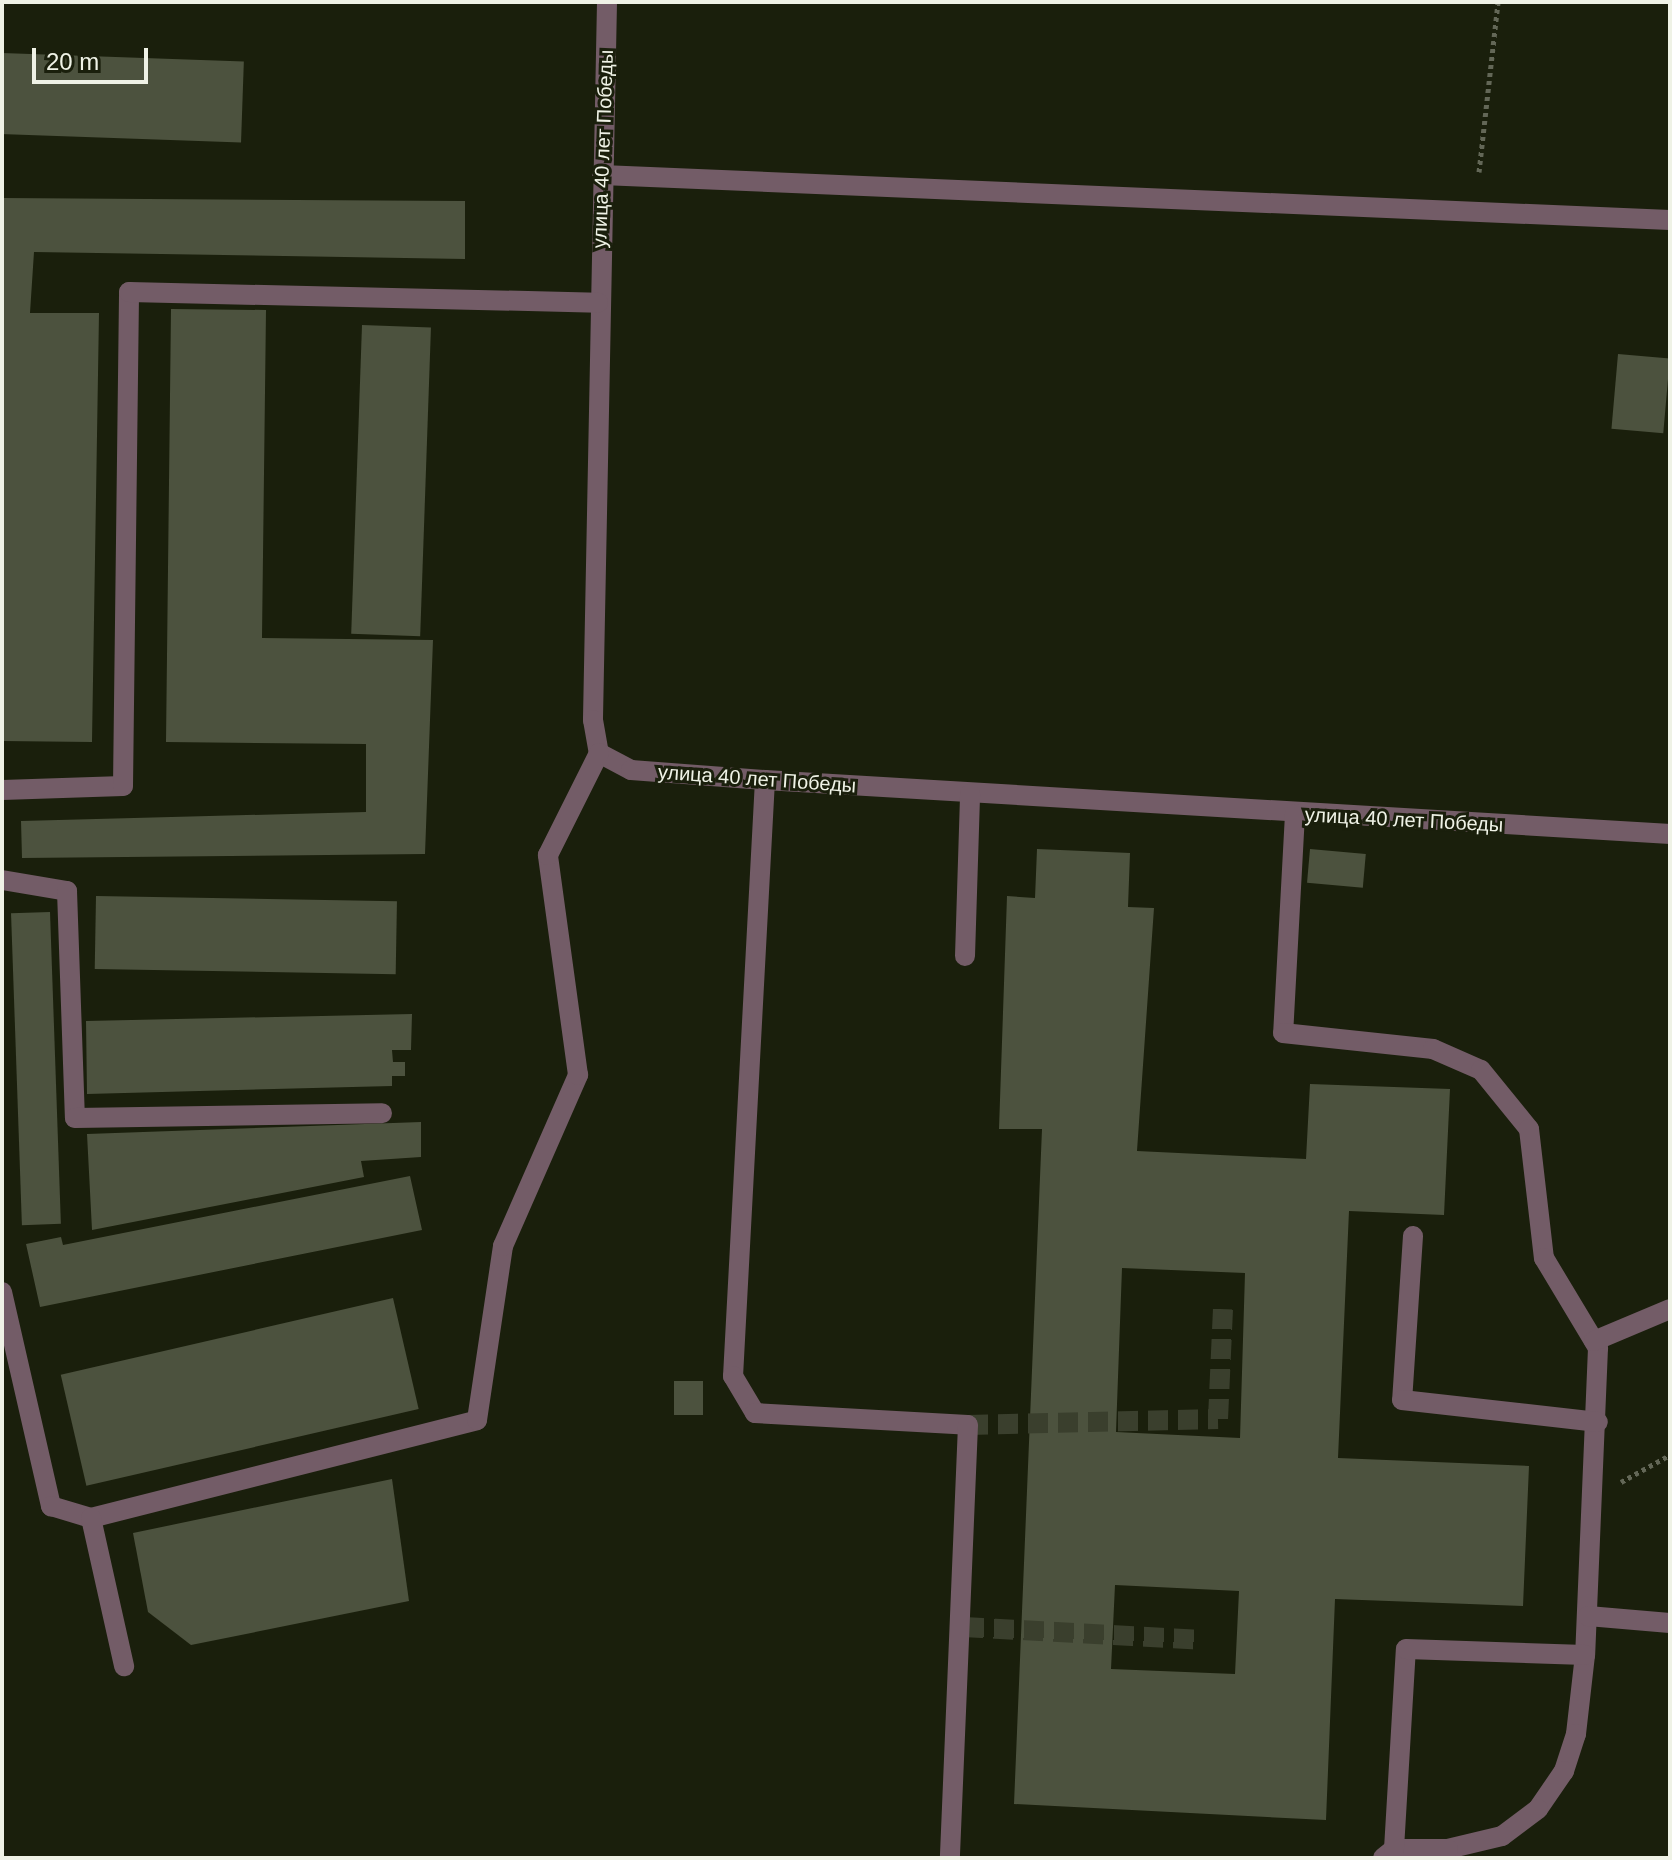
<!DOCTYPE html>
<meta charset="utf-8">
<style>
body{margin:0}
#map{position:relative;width:1672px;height:1860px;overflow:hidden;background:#1a1f0c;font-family:Arial,sans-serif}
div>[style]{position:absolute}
.building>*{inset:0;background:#4c523e;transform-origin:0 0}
.minor-tunnel>*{height:20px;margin-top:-10px;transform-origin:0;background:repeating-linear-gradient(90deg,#3a3f2d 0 20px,transparent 0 30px)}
.path>*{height:5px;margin-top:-2.5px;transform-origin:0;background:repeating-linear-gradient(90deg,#636757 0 4px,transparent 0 8px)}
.minor>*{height:20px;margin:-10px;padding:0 10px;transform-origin:10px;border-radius:10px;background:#735c67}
span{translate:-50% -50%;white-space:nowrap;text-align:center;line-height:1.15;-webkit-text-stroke:6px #1a1f0c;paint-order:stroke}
.street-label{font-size:20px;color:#eff2e6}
.frame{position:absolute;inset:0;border:4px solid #eff2e6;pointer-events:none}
.scale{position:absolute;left:32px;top:48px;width:116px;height:36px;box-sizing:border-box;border:4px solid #eff2e6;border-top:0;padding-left:10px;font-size:24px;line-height:28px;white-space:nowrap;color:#eff2e6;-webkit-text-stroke:6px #1a1f0c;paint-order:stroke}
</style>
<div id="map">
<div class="building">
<div style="left:2px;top:53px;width:242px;height:81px;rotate:2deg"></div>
<div style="clip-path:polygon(2px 198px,465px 201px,465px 259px,34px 252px,30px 313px,99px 313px,92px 742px,2px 741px)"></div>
<div style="clip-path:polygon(171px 309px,266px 310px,262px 638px,433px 640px,425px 854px,22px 858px,21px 821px,366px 812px,366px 744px,166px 742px)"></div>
<div style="left:362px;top:325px;width:69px;height:309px;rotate:2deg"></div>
<div style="left:1618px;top:354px;width:52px;height:75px;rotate:5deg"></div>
<div style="clip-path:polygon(evenodd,1037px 849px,1130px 853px,1128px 907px,1154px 908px,1137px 1151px,1306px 1159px,1310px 1084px,1450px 1089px,1444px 1215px,1349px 1211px,1338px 1458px,1529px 1466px,1523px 1606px,1335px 1599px,1326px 1820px,1014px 1804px,1042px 1129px,999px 1129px,1007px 896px,1035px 898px,1037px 849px,1122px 1268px,1245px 1273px,1240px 1438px,1116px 1432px,1122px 1268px,1037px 849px,1115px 1585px,1239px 1591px,1235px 1674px,1111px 1669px,1115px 1585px)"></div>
<div style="left:1310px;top:849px;width:56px;height:34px;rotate:5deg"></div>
<div style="left:96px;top:896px;width:301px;height:73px;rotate:1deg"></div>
<div style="left:50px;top:912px;width:312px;height:39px;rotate:88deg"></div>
<div style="clip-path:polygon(412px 1014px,411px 1050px,392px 1050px,393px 1062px,405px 1062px,405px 1076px,392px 1076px,392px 1086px,87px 1094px,86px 1021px)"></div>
<div style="clip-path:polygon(421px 1122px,421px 1157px,361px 1161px,364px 1177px,92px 1230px,87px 1134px)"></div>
<div style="clip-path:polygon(410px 1176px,422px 1230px,40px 1307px,26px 1244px,61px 1237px,63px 1245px)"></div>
<div style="left:393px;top:1298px;width:114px;height:341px;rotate:77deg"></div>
<div style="left:674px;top:1381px;width:29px;height:34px"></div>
<div style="clip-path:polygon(392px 1479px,409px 1601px,191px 1645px,148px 1612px,133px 1533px)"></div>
</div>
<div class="minor-tunnel">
<div style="left:968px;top:1425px;width:250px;rotate:-1.4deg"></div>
<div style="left:1218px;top:1419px;width:110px;rotate:-87.4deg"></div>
<div style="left:964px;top:1627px;width:238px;rotate:3.1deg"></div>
</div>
<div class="path">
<div style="left:1479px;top:172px;width:171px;rotate:-83.6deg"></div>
<div style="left:1621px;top:1482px;width:56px;rotate:-28.9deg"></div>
</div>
<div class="minor">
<div style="left:607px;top:2px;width:718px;rotate:91.12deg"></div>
<div style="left:593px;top:720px;width:34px;rotate:80deg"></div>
<div style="left:599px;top:753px;width:36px;rotate:28deg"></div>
<div style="left:631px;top:770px;width:134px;rotate:4.3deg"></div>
<div style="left:765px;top:780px;width:907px;rotate:3.41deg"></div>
<div style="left:602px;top:175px;width:1069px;rotate:2.41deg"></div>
<div style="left:765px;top:780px;width:597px;rotate:93.07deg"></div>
<div style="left:733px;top:1376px;width:43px;rotate:59.3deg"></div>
<div style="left:755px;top:1413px;width:213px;rotate:3.2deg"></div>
<div style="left:968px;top:1425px;width:433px;rotate:92.4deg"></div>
<div style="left:2px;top:790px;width:121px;rotate:-1.9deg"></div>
<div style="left:123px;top:786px;width:494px;rotate:-89.3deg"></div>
<div style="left:129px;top:292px;width:469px;rotate:1.3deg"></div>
<div style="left:1295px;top:814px;width:219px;rotate:93.1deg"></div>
<div style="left:1283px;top:1033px;width:151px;rotate:6.1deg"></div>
<div style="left:1433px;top:1049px;width:52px;rotate:23.6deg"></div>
<div style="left:1481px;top:1070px;width:76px;rotate:50.9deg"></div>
<div style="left:1529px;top:1129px;width:130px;rotate:83.4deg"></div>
<div style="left:1544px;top:1258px;width:105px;rotate:59deg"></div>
<div style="left:1598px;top:1348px;width:307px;rotate:92.4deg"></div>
<div style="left:1585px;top:1655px;width:80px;rotate:96.5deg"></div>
<div style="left:1576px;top:1734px;width:39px;rotate:108deg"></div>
<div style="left:1564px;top:1771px;width:46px;rotate:124.4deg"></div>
<div style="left:1538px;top:1809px;width:45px;rotate:143.1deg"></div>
<div style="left:1502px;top:1836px;width:56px;rotate:166.5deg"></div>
<div style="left:1448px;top:1849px;width:54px;rotate:180deg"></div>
<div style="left:1394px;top:1849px;width:14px;rotate:141deg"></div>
<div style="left:2px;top:880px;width:66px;rotate:9.6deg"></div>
<div style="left:67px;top:891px;width:227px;rotate:88deg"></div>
<div style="left:75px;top:1118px;width:307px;rotate:-0.9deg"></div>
<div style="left:965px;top:956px;width:162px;rotate:-88.2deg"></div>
<div style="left:1413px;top:1236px;width:164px;rotate:93.8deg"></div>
<div style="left:1402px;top:1400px;width:197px;rotate:6.4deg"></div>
<div style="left:2px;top:1292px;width:220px;rotate:77.1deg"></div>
<div style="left:51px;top:1506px;width:42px;rotate:16.7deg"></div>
<div style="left:91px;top:1518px;width:398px;rotate:-14.2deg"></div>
<div style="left:477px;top:1420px;width:176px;rotate:-81.5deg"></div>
<div style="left:503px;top:1246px;width:187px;rotate:-66.3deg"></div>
<div style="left:578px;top:1075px;width:222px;rotate:-97.8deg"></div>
<div style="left:548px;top:855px;width:114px;rotate:-63.4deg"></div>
<div style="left:1594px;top:1341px;width:82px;rotate:-22.8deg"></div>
<div style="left:91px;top:1518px;width:152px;rotate:77.4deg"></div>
<div style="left:1588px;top:1616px;width:82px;rotate:4.9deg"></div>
<div style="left:1394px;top:1849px;width:200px;rotate:-86.6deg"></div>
<div style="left:1406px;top:1649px;width:179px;rotate:1.9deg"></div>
</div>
<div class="street-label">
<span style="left:603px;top:149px;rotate:-88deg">улица 40 лет Победы</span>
<span style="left:757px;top:779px;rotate:4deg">улица 40 лет Победы</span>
<span style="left:1404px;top:820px;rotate:3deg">улица 40 лет Победы</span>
</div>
<div class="frame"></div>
<div class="scale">20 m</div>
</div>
